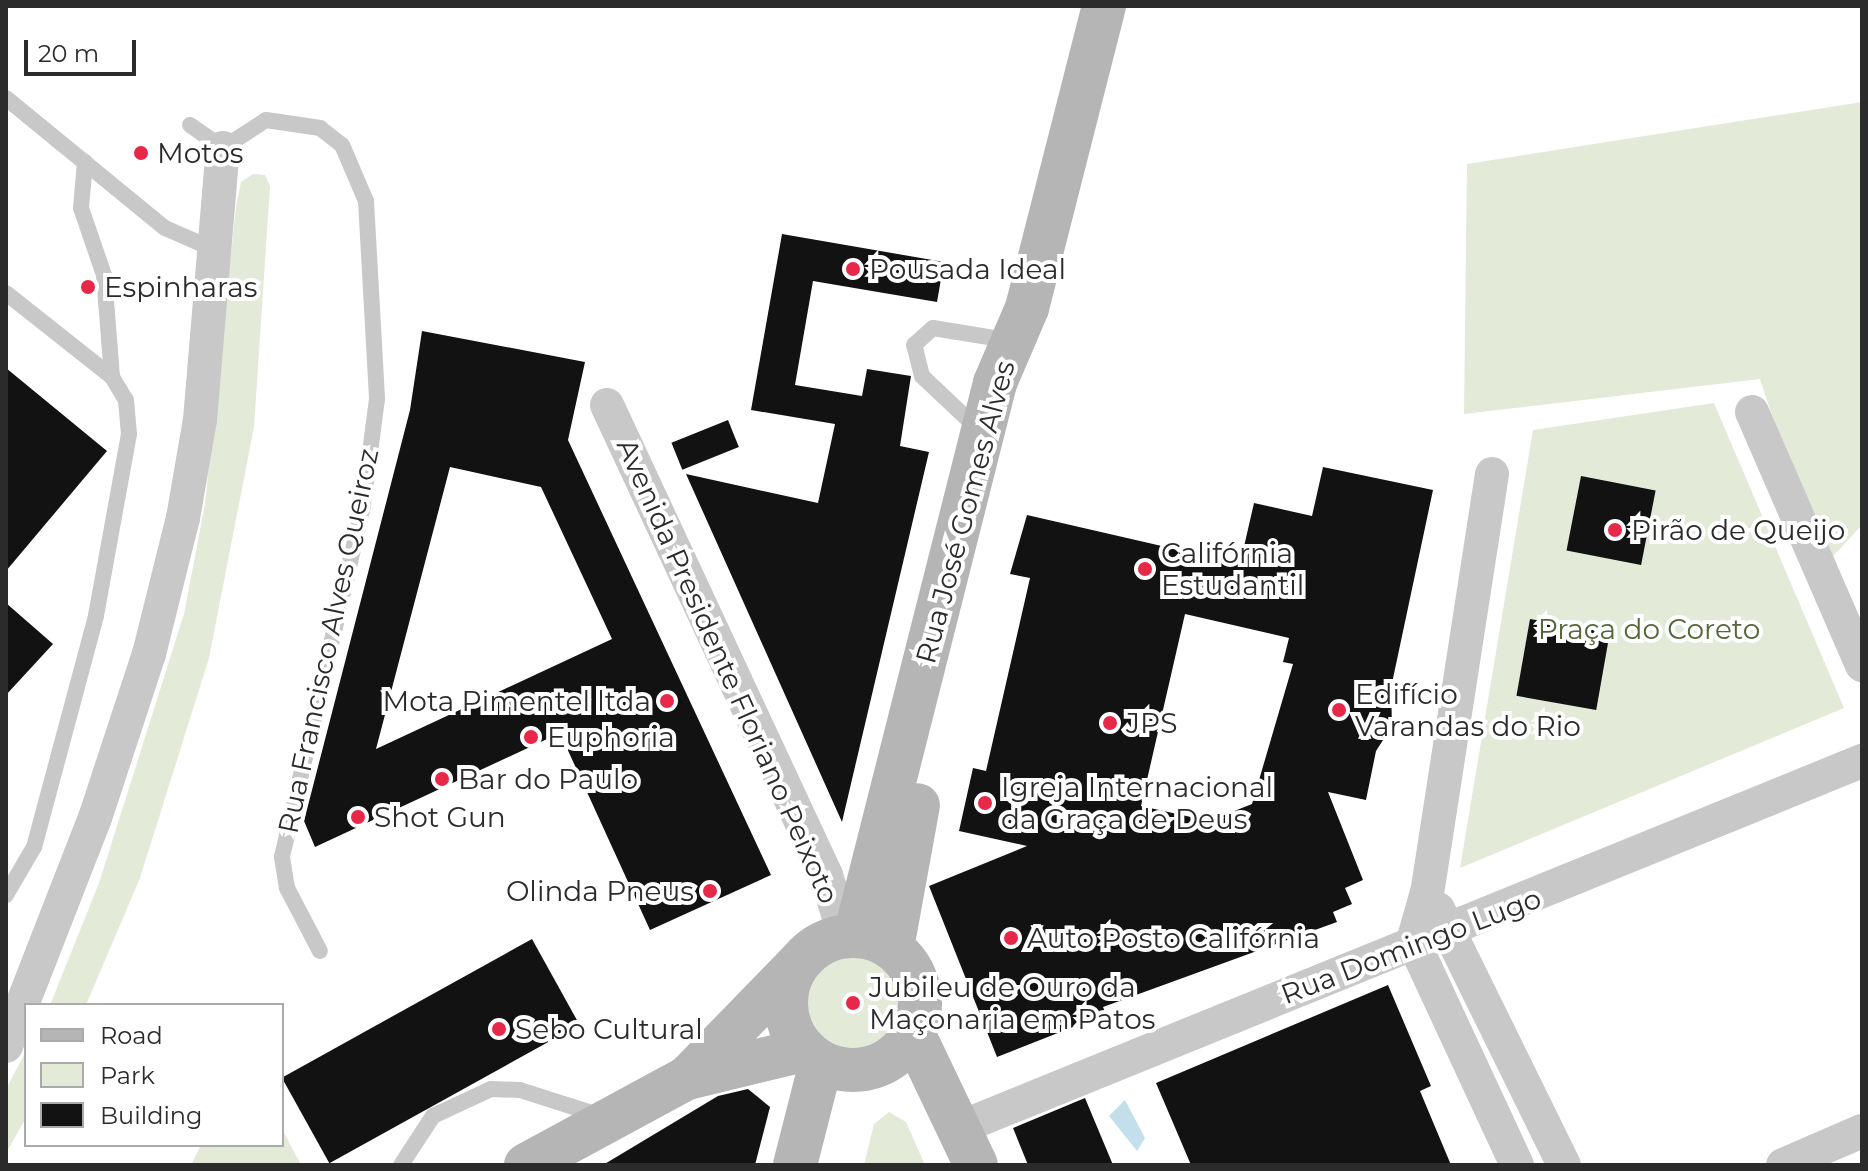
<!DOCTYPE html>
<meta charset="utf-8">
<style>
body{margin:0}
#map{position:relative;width:1868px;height:1171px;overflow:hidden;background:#fff;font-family:Montserrat,sans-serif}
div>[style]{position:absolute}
.green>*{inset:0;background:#e3ead8}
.round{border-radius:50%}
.water>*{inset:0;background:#c3dfeb}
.building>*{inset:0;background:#121212;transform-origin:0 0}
.lane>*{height:16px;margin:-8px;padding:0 8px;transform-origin:8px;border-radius:8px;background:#c8c8c8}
.street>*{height:34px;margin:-17px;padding:0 17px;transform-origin:17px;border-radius:17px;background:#c8c8c8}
.secondary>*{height:44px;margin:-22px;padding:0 22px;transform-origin:22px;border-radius:22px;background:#b5b5b5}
.secondary>.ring{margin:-22px;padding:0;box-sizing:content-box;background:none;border:44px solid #b5b5b5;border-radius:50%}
.dots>*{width:22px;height:22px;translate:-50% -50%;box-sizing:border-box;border:4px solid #fff;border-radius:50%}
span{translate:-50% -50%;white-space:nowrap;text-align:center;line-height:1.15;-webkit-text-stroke:8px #fff;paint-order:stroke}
.poi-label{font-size:28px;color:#2b2b2b}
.left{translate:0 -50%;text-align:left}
.right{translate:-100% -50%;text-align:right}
.street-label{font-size:28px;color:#2b2b2b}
.park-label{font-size:28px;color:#536739}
.frame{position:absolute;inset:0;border:8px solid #2b2b2b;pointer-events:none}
.legend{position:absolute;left:24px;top:1003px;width:260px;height:144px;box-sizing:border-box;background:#fff;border:2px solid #aaa;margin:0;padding:10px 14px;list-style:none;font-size:24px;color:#2b2b2b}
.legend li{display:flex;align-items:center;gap:16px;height:40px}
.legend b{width:40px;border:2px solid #aaa}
.scale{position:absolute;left:24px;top:40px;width:112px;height:36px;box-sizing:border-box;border:4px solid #2b2b2b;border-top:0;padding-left:10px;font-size:24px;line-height:28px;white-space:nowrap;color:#2b2b2b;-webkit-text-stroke:6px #fff;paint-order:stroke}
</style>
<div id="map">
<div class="green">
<div style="clip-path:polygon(1862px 102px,1862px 525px,1822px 568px,1760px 379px,1464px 414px,1467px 164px)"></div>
<div style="clip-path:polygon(253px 174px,265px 175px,270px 186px,254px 427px,209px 658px,140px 878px,86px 1005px,50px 1005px,99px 883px,184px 614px,205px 504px,236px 207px,241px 182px)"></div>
<div style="clip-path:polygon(1714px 403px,1844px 708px,1460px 868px,1533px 430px)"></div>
<div class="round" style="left:803px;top:952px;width:100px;height:100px"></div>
<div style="clip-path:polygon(26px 1051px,26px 1118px,6px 1153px,6px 1089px)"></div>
<div style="clip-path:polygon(889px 1112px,906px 1122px,925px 1165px,864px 1165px,874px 1124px)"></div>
<div style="clip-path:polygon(282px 1129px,301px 1165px,191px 1165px,201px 1145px,282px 1145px)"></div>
</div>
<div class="water">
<div style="clip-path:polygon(1125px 1100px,1145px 1138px,1137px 1151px,1109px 1116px)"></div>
</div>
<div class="building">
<div style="clip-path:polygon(782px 234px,944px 262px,937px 302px,813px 281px,795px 385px,862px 396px,867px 369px,911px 376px,900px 446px,929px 452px,842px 822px,686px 474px,818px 503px,835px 424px,751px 410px)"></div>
<div style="clip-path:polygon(evenodd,422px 331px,585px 362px,568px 440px,771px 875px,650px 930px,560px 733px,315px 847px,304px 821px,410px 410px,422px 331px,450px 467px,541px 487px,612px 639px,376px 749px,450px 467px)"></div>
<div style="clip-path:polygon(6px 368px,107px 451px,6px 571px)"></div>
<div style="left:728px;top:420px;width:29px;height:61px;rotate:68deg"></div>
<div style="clip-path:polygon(evenodd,1323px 467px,1433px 490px,1391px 688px,1392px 726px,1376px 751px,1366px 800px,1328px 792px,1363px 880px,1345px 888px,1352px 904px,1333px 912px,1337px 922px,1103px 1007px,1106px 1014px,997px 1057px,929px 886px,1027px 846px,959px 831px,973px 768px,986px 771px,1030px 578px,1010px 574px,1027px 515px,1240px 564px,1254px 503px,1312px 516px,1323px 467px,1185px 614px,1289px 638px,1283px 662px,1293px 664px,1252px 804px,1209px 821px,1141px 806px,1185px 614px)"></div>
<div style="left:1581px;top:476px;width:76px;height:76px;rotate:11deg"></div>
<div style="clip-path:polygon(6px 603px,53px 644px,6px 695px)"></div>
<div style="left:1530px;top:619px;width:81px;height:78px;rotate:10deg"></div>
<div style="left:532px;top:939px;width:98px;height:286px;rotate:61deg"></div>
<div style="clip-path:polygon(1388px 985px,1431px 1086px,1420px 1091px,1451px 1165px,1191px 1165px,1156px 1083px)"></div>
<div style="clip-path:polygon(748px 1089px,770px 1107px,755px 1165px,603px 1165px,718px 1096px)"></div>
<div style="clip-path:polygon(1085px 1098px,1113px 1165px,1028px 1165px,1013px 1128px)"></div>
</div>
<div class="lane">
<div style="left:6px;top:98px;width:205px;rotate:39.3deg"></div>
<div style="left:165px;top:228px;width:52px;rotate:23.6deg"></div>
<div style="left:190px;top:125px;width:40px;rotate:34.9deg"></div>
<div style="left:223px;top:148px;width:51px;rotate:-33.1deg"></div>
<div style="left:266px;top:120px;width:55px;rotate:8.4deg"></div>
<div style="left:320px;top:128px;width:28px;rotate:38deg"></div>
<div style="left:342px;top:145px;width:61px;rotate:66.8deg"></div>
<div style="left:366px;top:201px;width:198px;rotate:86.8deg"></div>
<div style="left:377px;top:399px;width:108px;rotate:97.5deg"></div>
<div style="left:363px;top:506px;width:360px;rotate:103deg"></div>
<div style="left:282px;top:857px;width:31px;rotate:81deg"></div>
<div style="left:287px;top:888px;width:71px;rotate:62.4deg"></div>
<div style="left:85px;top:162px;width:46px;rotate:95deg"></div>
<div style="left:81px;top:208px;width:71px;rotate:71.1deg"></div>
<div style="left:104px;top:275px;width:102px;rotate:85.5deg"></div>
<div style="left:6px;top:293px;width:135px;rotate:38.4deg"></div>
<div style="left:112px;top:377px;width:27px;rotate:59deg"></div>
<div style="left:126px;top:400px;width:34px;rotate:85deg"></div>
<div style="left:129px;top:434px;width:185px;rotate:100.3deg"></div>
<div style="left:96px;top:616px;width:239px;rotate:105deg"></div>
<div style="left:34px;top:847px;width:56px;rotate:120.3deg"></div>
<div style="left:978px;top:429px;width:77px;rotate:-136.6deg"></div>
<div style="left:922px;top:376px;width:32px;rotate:-104deg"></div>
<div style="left:914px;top:345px;width:25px;rotate:-42deg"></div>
<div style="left:933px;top:328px;width:80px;rotate:9.3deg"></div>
<div style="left:401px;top:1165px;width:59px;rotate:-56.9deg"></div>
<div style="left:433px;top:1116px;width:64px;rotate:-25deg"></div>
<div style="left:491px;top:1089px;width:29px;rotate:2deg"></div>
<div style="left:520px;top:1090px;width:85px;rotate:17.8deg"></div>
</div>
<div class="street">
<div style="left:607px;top:405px;width:519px;rotate:65.02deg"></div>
<div style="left:826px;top:875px;width:65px;rotate:73deg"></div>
<div style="left:1752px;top:412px;width:276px;rotate:66.5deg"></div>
<div style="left:1492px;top:474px;width:423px;rotate:98.8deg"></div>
<div style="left:1427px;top:892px;width:51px;rotate:105.9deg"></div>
<div style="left:1413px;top:941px;width:247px;rotate:65.1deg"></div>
<div style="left:1438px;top:909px;width:285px;rotate:63.8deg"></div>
<div style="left:6px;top:1046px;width:245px;rotate:-68.7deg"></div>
<div style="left:95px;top:818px;width:173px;rotate:-71.8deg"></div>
<div style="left:149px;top:654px;width:140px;rotate:-76deg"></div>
<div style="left:183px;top:518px;width:99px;rotate:-80.2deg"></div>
<div style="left:200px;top:420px;width:273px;rotate:-85.2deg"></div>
<div style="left:959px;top:1128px;width:975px;rotate:-22.12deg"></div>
<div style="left:1783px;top:1165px;width:86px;rotate:-23.3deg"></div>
</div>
<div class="secondary">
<div class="ring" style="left:786px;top:936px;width:90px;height:90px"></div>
<div style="left:855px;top:936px;width:570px;rotate:-75.79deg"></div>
<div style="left:995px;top:383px;width:82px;rotate:-66.9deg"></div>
<div style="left:1027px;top:308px;width:312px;rotate:-75.7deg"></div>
<div style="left:892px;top:948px;width:145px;rotate:-79.7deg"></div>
<div style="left:913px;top:1033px;width:146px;rotate:64.5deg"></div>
<div style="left:687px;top:1078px;width:158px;rotate:-45.8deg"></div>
<div style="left:526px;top:1165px;width:183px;rotate:-28.4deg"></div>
<div style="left:687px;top:1078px;width:119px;rotate:-13.6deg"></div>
<div style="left:795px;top:1165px;width:105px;rotate:-75.7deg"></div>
</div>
<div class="dots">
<div style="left:141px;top:153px;background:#e82849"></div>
<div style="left:853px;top:269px;background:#e82849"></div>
<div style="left:88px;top:287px;background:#e82849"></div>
<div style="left:1615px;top:530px;background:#e82849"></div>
<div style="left:1145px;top:569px;background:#e82849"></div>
<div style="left:667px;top:701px;background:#e82849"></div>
<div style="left:1339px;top:710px;background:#e82849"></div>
<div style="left:1110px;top:723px;background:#e82849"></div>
<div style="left:531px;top:737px;background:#e82849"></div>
<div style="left:442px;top:779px;background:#e82849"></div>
<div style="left:985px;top:803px;background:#e82849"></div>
<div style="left:358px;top:817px;background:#e82849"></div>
<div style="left:710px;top:891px;background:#e82849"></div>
<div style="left:1011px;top:938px;background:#e82849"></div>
<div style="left:853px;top:1003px;background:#e82849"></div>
<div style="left:499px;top:1029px;background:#e82849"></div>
</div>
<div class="poi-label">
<span class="left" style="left:157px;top:153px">Motos</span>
<span class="left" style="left:869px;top:269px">Pousada Ideal</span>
<span class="left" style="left:104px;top:287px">Espinharas</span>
<span class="left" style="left:1631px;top:530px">Pirão de Queijo</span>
<span class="left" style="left:1161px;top:569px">Califórnia<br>Estudantil</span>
<span class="left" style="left:1355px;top:710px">Edifício<br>Varandas do Rio</span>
<span class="right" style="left:651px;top:701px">Mota Pimentel ltda</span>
<span class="left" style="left:1126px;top:723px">JPS</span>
<span class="left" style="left:547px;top:737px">Euphoria</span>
<span class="left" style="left:458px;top:779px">Bar do Paulo</span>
<span class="left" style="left:1001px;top:803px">Igreja Internacional<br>da Graça de Deus</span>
<span class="left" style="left:374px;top:817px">Shot Gun</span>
<span class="right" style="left:694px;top:891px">Olinda Pneus</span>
<span class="left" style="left:1027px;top:938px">Auto Posto Califórnia</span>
<span class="left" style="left:869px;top:1003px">Jubileu de Ouro da<br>Maçonaria em Patos</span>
<span class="left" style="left:515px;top:1029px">Sebo Cultural</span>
</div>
<div class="street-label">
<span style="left:965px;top:512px;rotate:-75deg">Rua José Gomes Alves</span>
<span style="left:328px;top:641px;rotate:-78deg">Rua Francisco Alves Queiroz</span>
<span style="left:728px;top:671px;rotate:66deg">Avenida Presidente Floriano Peixoto</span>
<span style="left:1411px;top:946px;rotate:-21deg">Rua Domingo Lugo</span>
</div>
<div class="park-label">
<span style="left:1649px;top:629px">Praça do Coreto</span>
</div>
<div class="frame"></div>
<ul class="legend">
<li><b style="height:10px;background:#b5b5b5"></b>Road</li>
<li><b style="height:22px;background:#e3ead8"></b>Park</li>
<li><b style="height:22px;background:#121212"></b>Building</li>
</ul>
<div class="scale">20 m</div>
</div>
